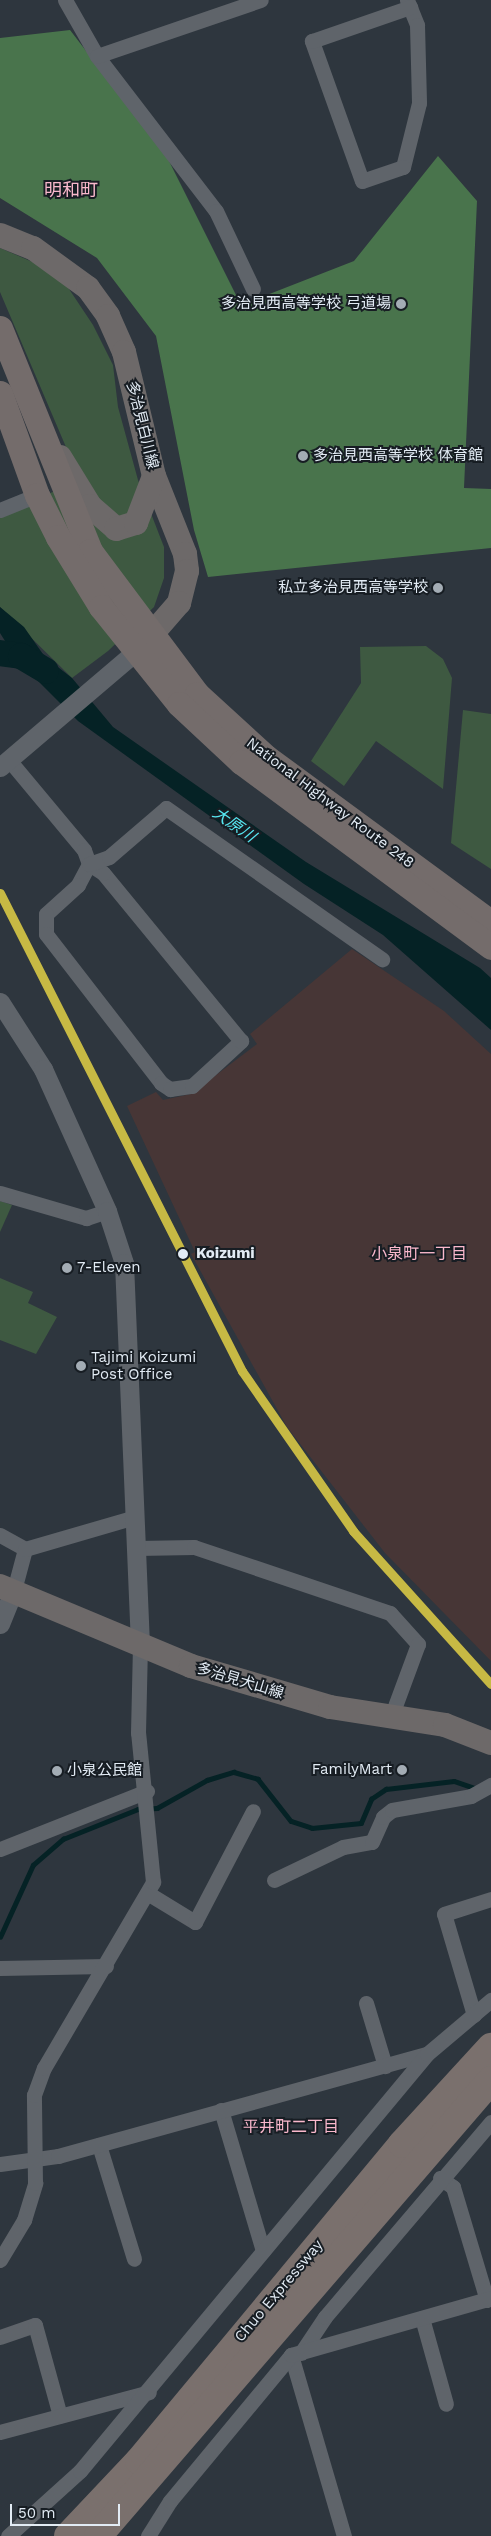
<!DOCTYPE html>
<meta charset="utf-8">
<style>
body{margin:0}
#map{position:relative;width:491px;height:2536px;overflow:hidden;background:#2e363e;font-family:"Work Sans","Noto Sans JP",sans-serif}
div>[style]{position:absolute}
.industrial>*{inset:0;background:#473636}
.green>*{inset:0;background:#3e5941}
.forest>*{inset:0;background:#49744c}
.water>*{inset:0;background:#052225}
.stream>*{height:4.5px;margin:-2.25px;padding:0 2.25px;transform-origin:2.25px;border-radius:2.25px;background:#052225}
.river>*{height:26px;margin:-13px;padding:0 13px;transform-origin:13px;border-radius:13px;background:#052225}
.minor>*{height:15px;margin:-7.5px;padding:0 7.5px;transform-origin:7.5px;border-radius:7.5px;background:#5f646a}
.tertiary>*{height:19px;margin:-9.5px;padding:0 9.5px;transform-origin:9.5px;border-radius:9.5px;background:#5f646a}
.primary>*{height:24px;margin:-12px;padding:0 12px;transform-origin:12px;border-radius:12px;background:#6d6969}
.trunk>*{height:25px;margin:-12.5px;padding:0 12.5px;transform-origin:12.5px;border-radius:12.5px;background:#746c6b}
.motorway>*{height:28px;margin:-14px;padding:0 14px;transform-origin:14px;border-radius:14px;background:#7a706d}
.rail-1>*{height:9px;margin:-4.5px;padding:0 4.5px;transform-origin:4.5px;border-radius:4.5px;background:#c7b944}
.dots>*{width:14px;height:14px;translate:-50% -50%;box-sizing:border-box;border:2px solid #171d23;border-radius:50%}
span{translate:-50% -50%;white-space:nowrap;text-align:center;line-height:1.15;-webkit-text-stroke:4px #171d23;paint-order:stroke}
.poi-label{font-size:15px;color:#e2ebf4}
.right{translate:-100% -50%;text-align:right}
.left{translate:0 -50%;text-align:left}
.street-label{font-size:15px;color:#e2ebf4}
.stop-label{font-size:15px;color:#e2ebf4;font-weight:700}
.water-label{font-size:16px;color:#56e5ef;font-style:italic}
.neighbourhood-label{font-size:16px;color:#fab8cc}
.quarter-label{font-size:18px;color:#fab8cc}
.scale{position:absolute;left:10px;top:2504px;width:110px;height:22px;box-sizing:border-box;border:2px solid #e2ebf4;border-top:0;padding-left:6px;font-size:15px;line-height:18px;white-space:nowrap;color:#e2ebf4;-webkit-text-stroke:4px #171d23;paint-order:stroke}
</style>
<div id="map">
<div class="industrial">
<div style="clip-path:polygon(352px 949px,444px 1011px,491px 1054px,491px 1661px,385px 1553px,287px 1427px,191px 1254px,195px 1252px,127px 1106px,156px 1092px,163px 1100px,191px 1094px,257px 1044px,250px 1034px)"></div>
</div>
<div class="green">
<div style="clip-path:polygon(0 248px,42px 266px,67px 286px,93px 325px,113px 365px,118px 407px,138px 480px,164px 547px,164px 578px,154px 607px,108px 651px,72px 678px,0 607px,0 515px,80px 480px,0 292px)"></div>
<div style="clip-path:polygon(426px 646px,443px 659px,452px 678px,443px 789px,376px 741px,344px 786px,311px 761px,361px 683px,360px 647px)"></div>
<div style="clip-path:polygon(463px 710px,491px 714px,491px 869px,451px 843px)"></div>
<div style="clip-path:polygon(0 1201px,12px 1205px,0 1232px)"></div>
<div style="clip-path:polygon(0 1278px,33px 1292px,28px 1303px,57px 1317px,36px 1354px,0 1340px)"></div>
</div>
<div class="forest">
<div style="clip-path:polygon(70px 30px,166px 155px,241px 305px,354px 261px,438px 156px,477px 201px,464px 488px,491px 489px,491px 548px,208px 577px,194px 530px,156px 336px,97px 258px,0 198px,0 38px)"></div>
</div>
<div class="water">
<div style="clip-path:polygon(0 607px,24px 627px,45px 657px,72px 678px,113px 727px,306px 862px,480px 968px,491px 978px,491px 1030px,383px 935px,304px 884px,78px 721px,17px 660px,0 633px)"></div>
</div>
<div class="stream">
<div style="left:0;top:1937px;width:79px;rotate:-65.4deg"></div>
<div style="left:33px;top:1865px;width:40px;rotate:-41deg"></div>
<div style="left:63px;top:1839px;width:81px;rotate:-21.8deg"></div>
<div style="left:138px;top:1809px;width:19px;rotate:-3deg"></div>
<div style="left:157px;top:1808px;width:57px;rotate:-29.2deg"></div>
<div style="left:207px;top:1780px;width:28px;rotate:-17deg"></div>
<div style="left:234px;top:1772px;width:25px;rotate:16deg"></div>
<div style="left:258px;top:1779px;width:53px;rotate:51.8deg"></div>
<div style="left:291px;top:1821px;width:22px;rotate:18deg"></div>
<div style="left:312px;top:1828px;width:49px;rotate:-5.8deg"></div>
<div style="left:361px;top:1823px;width:26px;rotate:-67deg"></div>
<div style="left:371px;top:1799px;width:18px;rotate:-34deg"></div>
<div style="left:386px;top:1789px;width:68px;rotate:-6.7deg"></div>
<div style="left:454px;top:1781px;width:24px;rotate:19deg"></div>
</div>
<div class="river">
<div style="left:0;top:653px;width:21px;rotate:8deg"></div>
<div style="left:21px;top:656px;width:29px;rotate:31deg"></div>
</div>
<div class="minor">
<div style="left:65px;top:0;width:64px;rotate:60.3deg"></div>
<div style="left:97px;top:56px;width:195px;rotate:52.5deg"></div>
<div style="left:216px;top:211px;width:86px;rotate:64.6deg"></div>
<div style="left:407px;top:0;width:27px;rotate:68deg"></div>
<div style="left:417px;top:25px;width:78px;rotate:88.5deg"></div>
<div style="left:419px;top:103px;width:66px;rotate:104deg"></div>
<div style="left:403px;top:167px;width:43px;rotate:161.1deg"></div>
<div style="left:362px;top:181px;width:149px;rotate:-109.7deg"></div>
<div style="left:312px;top:41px;width:104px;rotate:-19.1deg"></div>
<div style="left:97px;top:56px;width:173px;rotate:-18.9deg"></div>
<div style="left:0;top:510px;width:40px;rotate:-22deg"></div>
<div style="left:9px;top:760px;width:117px;rotate:50.2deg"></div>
<div style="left:84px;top:850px;width:15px;rotate:70deg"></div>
<div style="left:89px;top:864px;width:24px;rotate:118deg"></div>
<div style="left:78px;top:885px;width:43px;rotate:137.8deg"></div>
<div style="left:46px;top:914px;width:20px;rotate:90deg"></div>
<div style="left:46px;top:934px;width:188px;rotate:52.3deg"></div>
<div style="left:161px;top:1083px;width:11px;rotate:34deg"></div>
<div style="left:170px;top:1089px;width:22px;rotate:-8deg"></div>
<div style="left:192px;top:1086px;width:67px;rotate:-42.6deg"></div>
<div style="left:241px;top:1041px;width:217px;rotate:-129.4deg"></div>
<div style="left:103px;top:873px;width:17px;rotate:-147deg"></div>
<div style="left:89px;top:864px;width:21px;rotate:-19deg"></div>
<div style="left:109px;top:857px;width:75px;rotate:-40.7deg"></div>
<div style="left:166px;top:808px;width:264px;rotate:35deg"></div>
<div style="left:0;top:1193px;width:90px;rotate:16.2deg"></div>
<div style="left:86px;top:1218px;width:22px;rotate:-18deg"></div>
<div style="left:0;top:1535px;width:29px;rotate:29deg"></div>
<div style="left:25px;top:1549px;width:42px;rotate:105deg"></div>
<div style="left:137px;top:1548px;width:57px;rotate:-1deg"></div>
<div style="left:194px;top:1547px;width:207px;rotate:18.6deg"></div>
<div style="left:390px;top:1613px;width:42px;rotate:47.9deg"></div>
<div style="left:418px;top:1644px;width:78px;rotate:110.3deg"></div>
<div style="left:25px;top:1549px;width:115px;rotate:-16.2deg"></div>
<div style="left:0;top:1849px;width:158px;rotate:-21.5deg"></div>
<div style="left:274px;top:1880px;width:76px;rotate:-25.6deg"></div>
<div style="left:343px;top:1847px;width:29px;rotate:-10deg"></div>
<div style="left:372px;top:1842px;width:27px;rotate:-66deg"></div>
<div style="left:383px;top:1817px;width:11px;rotate:-38deg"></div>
<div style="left:392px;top:1810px;width:80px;rotate:-10deg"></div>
<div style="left:471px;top:1796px;width:23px;rotate:-29deg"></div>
<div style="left:149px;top:1894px;width:54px;rotate:31.3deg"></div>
<div style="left:195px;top:1922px;width:125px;rotate:-62.4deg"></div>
<div style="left:0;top:1968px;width:106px;rotate:-1.1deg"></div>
<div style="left:366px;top:2003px;width:66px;rotate:73.2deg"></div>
<div style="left:474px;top:2015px;width:105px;rotate:-106.5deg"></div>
<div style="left:444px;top:1914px;width:49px;rotate:-17.7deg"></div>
<div style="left:221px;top:2110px;width:147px;rotate:73.4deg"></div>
<div style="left:99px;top:2145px;width:119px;rotate:72.9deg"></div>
<div style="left:0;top:2164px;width:59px;rotate:-7.9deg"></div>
<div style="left:58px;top:2156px;width:383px;rotate:-15.5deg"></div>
<div style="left:440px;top:2178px;width:16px;rotate:35deg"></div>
<div style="left:453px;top:2187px;width:118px;rotate:73.3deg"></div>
<div style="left:0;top:2260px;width:47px;rotate:-59deg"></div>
<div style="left:24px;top:2220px;width:39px;rotate:-73deg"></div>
<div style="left:35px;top:2183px;width:88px;rotate:-90.7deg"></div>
<div style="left:34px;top:2095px;width:29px;rotate:-70deg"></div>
<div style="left:44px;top:2068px;width:216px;rotate:-59.6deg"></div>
<div style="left:153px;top:1882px;width:150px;rotate:-95.7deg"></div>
<div style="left:138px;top:1733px;width:91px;rotate:-88.7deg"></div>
<div style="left:422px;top:2318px;width:89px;rotate:74.4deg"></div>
<div style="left:0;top:2337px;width:37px;rotate:-19deg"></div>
<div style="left:35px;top:2325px;width:94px;rotate:74.6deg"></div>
<div style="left:301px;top:2353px;width:43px;rotate:-56.3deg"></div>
<div style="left:325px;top:2317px;width:256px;rotate:-49.6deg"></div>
<div style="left:291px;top:2355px;width:189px;rotate:73.7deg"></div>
<div style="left:0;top:2432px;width:154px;rotate:-15deg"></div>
<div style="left:8px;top:2536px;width:97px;rotate:-42.1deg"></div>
<div style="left:80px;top:2471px;width:542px;rotate:-50.23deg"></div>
<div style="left:427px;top:2054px;width:84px;rotate:-40.2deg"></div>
<div style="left:148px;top:2536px;width:41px;rotate:-57.8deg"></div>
<div style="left:170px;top:2501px;width:190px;rotate:-50.3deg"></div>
<div style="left:291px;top:2355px;width:208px;rotate:-15.9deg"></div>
</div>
<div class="tertiary">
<div style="left:0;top:767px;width:177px;rotate:-40.4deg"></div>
<div style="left:0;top:1002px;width:80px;rotate:57.3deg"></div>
<div style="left:43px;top:1069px;width:156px;rotate:65.7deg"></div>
<div style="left:107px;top:1211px;width:55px;rotate:71.9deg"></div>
<div style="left:124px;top:1263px;width:379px;rotate:87.6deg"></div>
<div style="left:0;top:1624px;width:37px;rotate:-68deg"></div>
</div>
<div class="primary">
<div style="left:0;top:235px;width:35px;rotate:22deg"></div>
<div style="left:33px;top:248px;width:68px;rotate:36deg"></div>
<div style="left:88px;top:288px;width:34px;rotate:54deg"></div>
<div style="left:108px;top:316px;width:39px;rotate:66deg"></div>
<div style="left:124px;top:352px;width:128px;rotate:76.4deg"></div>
<div style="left:154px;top:476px;width:84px;rotate:68.3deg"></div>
<div style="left:185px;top:554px;width:17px;rotate:83deg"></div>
<div style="left:187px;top:571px;width:33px;rotate:104deg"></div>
<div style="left:179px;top:603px;width:61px;rotate:131deg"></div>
<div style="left:60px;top:457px;width:57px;rotate:58.5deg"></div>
<div style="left:90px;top:506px;width:35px;rotate:41deg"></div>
<div style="left:116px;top:529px;width:21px;rotate:-17deg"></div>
<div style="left:136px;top:523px;width:50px;rotate:-69deg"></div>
<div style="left:0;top:1586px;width:207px;rotate:22.7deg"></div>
<div style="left:191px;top:1666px;width:145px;rotate:16.4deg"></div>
<div style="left:330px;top:1707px;width:116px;rotate:8.9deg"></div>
<div style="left:445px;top:1725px;width:49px;rotate:21.4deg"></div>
</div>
<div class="trunk">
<div style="left:0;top:328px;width:240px;rotate:68deg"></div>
<div style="left:90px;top:551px;width:179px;rotate:53.2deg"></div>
<div style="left:197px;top:694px;width:93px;rotate:42.4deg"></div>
<div style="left:266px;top:757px;width:279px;rotate:36.3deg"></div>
<div style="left:0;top:393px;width:109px;rotate:70.1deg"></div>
<div style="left:37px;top:495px;width:47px;rotate:63.4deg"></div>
<div style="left:58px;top:537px;width:82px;rotate:58.4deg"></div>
<div style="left:101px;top:607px;width:124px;rotate:51.2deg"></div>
<div style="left:179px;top:704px;width:85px;rotate:43.1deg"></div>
<div style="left:241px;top:762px;width:311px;rotate:36.5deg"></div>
</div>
<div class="motorway">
<div style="left:68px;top:2536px;width:103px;rotate:-46.6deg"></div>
<div style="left:139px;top:2461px;width:412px;rotate:-50.3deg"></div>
<div style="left:402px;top:2144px;width:132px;rotate:-47.5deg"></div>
<div style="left:98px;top:2536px;width:602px;rotate:-49.24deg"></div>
</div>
<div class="rail-1">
<div style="left:0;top:893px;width:536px;rotate:63.15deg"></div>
<div style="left:242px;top:1371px;width:195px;rotate:55.2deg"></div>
<div style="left:353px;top:1531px;width:206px;rotate:48deg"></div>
</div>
<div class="dots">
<div style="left:401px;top:304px;background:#a3acb4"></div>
<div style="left:303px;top:456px;background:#a3acb4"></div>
<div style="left:438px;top:588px;background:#a3acb4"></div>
<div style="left:183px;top:1254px;background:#e2ebf4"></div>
<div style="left:67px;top:1268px;background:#a3acb4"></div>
<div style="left:81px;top:1366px;background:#a3acb4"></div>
<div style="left:402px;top:1770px;background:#a3acb4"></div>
<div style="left:57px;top:1771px;background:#a3acb4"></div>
</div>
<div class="poi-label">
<span class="right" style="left:391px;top:304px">多治見西高等学校 弓道場</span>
<span class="left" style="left:313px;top:456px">多治見西高等学校 体育館</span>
<span class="right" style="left:428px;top:588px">私立多治見西高等学校</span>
<span class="left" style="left:77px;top:1268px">7-Eleven</span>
<span class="left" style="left:91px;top:1366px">Tajimi Koizumi<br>Post Office</span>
<span class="right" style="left:392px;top:1770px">FamilyMart</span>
<span class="left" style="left:67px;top:1771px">小泉公民館</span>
</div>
<div class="street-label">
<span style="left:142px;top:425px;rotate:76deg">多治見白川線</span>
<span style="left:330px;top:803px;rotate:37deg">National Highway Route 248</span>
<span style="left:240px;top:1681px;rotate:17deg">多治見犬山線</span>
<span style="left:279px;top:2291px;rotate:-50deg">Chuo Expressway</span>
</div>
<div class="stop-label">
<span class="left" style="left:196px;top:1254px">Koizumi</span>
</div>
<div class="water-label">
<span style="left:234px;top:825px;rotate:35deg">大原川</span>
</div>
<div class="neighbourhood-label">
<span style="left:419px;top:1254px">小泉町一丁目</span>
<span style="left:291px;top:2127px">平井町二丁目</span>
</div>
<div class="quarter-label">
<span style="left:71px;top:190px">明和町</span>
</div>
<div class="scale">50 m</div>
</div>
